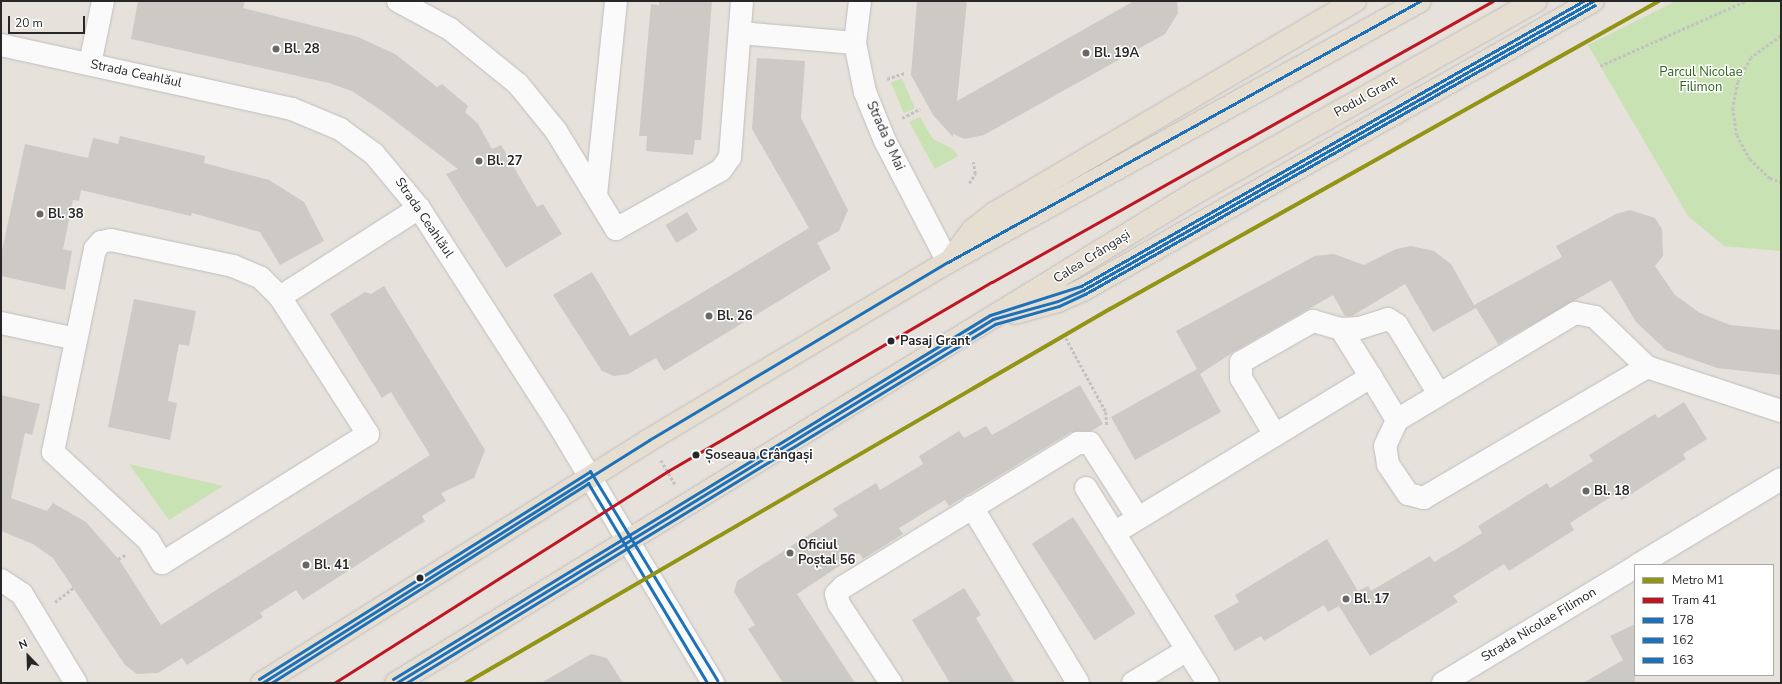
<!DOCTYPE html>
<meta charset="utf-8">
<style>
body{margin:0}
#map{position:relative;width:1782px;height:684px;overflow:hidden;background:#e6e1db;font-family:"Nunito Sans",sans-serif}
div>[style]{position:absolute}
.green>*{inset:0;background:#c9e2b3;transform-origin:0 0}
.building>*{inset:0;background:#cdc9c5;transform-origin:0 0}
.path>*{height:2.5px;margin-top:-1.25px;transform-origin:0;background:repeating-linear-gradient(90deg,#c2c2c1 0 3px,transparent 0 5px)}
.roads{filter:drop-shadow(0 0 1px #bfbdbd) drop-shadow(0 0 1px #bfbdbd)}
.minor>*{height:22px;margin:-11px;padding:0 11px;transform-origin:11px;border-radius:11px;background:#fbfafa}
.major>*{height:22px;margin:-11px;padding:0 11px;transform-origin:11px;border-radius:11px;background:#e6dfd1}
.bus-1>*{height:3px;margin:-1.5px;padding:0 1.5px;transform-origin:1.5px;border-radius:1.5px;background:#1d71b8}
.bus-2>*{height:3px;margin:-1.5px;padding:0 1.5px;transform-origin:1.5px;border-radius:1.5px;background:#1d71b8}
.bus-3>*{height:3px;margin:-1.5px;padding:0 1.5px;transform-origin:1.5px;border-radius:1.5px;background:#1d71b8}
.tram-1>*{height:3px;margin:-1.5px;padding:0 1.5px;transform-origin:1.5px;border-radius:1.5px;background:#be1622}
.metro-1>*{height:4px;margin:-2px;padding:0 2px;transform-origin:2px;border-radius:2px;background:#939314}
.dots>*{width:11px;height:11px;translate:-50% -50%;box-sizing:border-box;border:2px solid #fff;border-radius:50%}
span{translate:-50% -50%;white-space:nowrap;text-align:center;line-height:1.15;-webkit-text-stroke:3px #fff;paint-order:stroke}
.poi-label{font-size:13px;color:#272727;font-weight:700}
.left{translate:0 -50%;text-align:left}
.park-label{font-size:13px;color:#2c6318}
.street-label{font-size:13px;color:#272727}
.stop-label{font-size:13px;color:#272727;font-weight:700}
.frame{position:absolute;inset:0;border:2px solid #272727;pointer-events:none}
.legend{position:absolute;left:1634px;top:564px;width:140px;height:112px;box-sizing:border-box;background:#fff;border:1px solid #a9a9a9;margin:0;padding:5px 7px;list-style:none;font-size:12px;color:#272727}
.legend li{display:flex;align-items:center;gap:8px;height:20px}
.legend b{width:20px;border:1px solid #a9a9a9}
.north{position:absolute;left:8px;top:636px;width:40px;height:40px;-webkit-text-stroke:3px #fff;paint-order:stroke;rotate:337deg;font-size:11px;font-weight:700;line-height:16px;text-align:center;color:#272727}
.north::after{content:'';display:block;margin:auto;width:14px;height:18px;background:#272727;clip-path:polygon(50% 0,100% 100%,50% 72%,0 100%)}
.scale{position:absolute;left:8px;top:16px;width:77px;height:18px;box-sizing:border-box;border:2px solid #272727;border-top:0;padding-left:5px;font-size:12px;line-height:14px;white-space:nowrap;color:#272727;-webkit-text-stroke:3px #fff;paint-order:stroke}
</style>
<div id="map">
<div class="green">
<div style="clip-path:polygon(1676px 1px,1781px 1px,1781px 251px,1724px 246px,1688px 216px,1588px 45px)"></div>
<div style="left:902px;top:78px;width:33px;height:12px;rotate:67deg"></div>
<div style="clip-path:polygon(920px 117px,933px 139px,953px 149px,958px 156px,935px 169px,909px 122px)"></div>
<div style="clip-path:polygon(129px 464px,223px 486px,169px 520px)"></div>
</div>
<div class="building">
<div style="clip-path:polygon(138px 1px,245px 1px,243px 8px,358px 37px,395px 54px,437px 87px,442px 84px,468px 106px,465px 112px,478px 124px,492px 149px,501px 145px,537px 207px,543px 204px,562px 234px,506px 268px,446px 174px,458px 169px,382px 111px,352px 91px,329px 83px,131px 39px)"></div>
<div style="clip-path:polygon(659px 1px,712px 1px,701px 140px,695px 140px,693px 155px,646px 151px,647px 136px,639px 136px,651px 4px,659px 5px)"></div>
<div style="clip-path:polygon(917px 1px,967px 1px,957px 101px,1134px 1px,1177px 1px,1178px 13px,1165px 34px,984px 135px,965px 139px,953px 134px,953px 137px,933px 115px,911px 75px)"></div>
<div style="clip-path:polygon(757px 58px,805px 61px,801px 118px,848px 210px,839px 231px,817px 243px,815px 239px,831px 269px,664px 371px,656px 358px,628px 374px,614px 376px,602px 371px,553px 295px,592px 272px,630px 336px,809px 228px,752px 129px)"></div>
<div style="clip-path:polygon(120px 136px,205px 156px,204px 163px,269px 180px,304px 202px,324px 241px,280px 265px,260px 232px,192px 213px,191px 216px,81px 190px,79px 201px,73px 200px,63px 249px,72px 251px,65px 290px,1px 276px,1px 255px,25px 144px,88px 158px,93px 138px,118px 144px)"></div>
<div style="clip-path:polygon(1630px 210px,1655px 218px,1662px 229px,1663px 256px,1655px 266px,1675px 295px,1700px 313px,1730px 325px,1781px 330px,1781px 375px,1717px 368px,1666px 350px,1636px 322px,1611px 280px,1498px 344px,1476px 308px,1433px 332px,1405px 284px,1352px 316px,1345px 316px,1333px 295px,1235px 351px,1200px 374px,1221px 412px,1135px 460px,1111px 417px,1197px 369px,1176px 331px,1315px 256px,1334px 254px,1364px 265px,1396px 249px,1411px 246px,1434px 251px,1451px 264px,1474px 305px,1562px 257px,1556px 246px,1616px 214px)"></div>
<div style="left:687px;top:212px;width:21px;height:25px;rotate:59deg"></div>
<div style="clip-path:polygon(384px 286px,485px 450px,474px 478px,441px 493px,446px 501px,422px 516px,425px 521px,303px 600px,296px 590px,260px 613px,263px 617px,187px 665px,182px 658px,158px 673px,137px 674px,125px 665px,53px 558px,33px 544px,1px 531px,1px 395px,40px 404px,32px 435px,25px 433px,11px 498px,47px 511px,53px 503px,86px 522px,120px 561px,161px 625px,430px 455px,391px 392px,382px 398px,330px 314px,365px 292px,371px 294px)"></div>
<div style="clip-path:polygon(134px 299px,196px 311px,189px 346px,179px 344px,168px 401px,177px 403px,170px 440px,108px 427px)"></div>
<div style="clip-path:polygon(1080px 385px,1103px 424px,1091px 431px,1071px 432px,949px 506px,945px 500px,899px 528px,903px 534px,863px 559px,859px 553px,797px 594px,855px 683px,783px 683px,748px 629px,755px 625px,734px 592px,737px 581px,838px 516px,833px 509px,876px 483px,880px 490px,923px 464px,919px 456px,959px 431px,964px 438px,986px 426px,992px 435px)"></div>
<div style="clip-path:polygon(1684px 402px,1707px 439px,1683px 454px,1686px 459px,1622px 500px,1617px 493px,1570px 523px,1574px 530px,1509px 571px,1504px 564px,1453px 596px,1458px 602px,1370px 656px,1339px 606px,1328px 612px,1324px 605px,1264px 641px,1261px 636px,1235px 651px,1214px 616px,1239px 602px,1235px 595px,1327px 539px,1358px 591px,1368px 586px,1371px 591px,1430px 556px,1434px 562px,1461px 546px,1482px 533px,1478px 526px,1547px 483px,1550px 488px,1593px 461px,1589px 455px,1655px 414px,1658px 418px)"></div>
<div style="left:1073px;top:517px;width:115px;height:49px;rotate:57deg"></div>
<div style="clip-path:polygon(964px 588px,981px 615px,976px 618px,1015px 683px,950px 683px,912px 620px)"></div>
<div style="clip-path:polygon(1635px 624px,1635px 683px,1583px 683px,1623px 660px,1610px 636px)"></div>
<div style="clip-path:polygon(591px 654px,607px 658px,623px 683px,541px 683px)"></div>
</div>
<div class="path">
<div style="left:1781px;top:36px;width:37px;rotate:144deg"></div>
<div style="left:1751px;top:58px;width:27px;rotate:118deg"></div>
<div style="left:1738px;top:82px;width:26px;rotate:101deg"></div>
<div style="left:1733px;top:108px;width:27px;rotate:82deg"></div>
<div style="left:1737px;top:135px;width:27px;rotate:62deg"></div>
<div style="left:1750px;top:159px;width:28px;rotate:44deg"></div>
<div style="left:1770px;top:178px;width:12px;rotate:20deg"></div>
<div style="left:1600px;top:66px;width:159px;rotate:-24.1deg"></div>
<div style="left:887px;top:79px;width:18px;rotate:-19deg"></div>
<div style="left:902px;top:118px;width:20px;rotate:-27deg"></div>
<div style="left:969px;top:183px;width:11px;rotate:-56deg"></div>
<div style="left:975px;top:174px;width:12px;rotate:-99deg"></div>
<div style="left:1066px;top:338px;width:84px;rotate:61.6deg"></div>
<div style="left:1106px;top:412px;width:13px;rotate:86deg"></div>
<div style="left:661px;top:460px;width:28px;rotate:60deg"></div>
<div style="left:118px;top:559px;width:10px;rotate:-29deg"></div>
<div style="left:55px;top:602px;width:24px;rotate:-38deg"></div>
</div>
<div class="roads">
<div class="minor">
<div style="left:398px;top:1px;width:59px;rotate:28.3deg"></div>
<div style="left:450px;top:29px;width:87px;rotate:39deg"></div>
<div style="left:518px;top:84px;width:60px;rotate:51deg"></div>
<div style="left:556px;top:131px;width:115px;rotate:58.5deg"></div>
<div style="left:616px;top:229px;width:120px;rotate:-29.3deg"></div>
<div style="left:721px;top:170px;width:16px;rotate:-55deg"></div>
<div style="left:730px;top:157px;width:156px;rotate:-85.6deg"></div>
<div style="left:860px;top:1px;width:42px;rotate:96.8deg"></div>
<div style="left:855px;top:43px;width:50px;rotate:78.5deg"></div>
<div style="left:865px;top:92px;width:53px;rotate:67.8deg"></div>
<div style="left:885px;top:141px;width:136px;rotate:62.5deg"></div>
<div style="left:740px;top:33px;width:115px;rotate:5deg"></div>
<div style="left:1px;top:45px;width:298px;rotate:12.4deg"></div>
<div style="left:292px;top:109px;width:52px;rotate:22.6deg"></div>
<div style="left:340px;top:129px;width:42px;rotate:36.3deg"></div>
<div style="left:374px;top:154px;width:70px;rotate:50.2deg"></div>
<div style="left:419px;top:208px;width:255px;rotate:57.2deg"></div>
<div style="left:557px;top:422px;width:304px;rotate:59.1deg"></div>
<div style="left:90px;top:64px;width:64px;rotate:-78.3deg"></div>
<div style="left:596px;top:195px;width:195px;rotate:-84.1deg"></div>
<div style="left:111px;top:240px;width:125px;rotate:12deg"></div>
<div style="left:233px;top:266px;width:30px;rotate:23deg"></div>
<div style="left:261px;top:278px;width:27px;rotate:45deg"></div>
<div style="left:280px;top:297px;width:163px;rotate:57.3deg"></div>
<div style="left:368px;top:434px;width:243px;rotate:147.9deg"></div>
<div style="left:162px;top:563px;width:26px;rotate:-121deg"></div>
<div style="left:149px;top:541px;width:131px;rotate:-137.2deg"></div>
<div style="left:53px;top:452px;width:207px;rotate:-78.3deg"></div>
<div style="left:95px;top:249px;width:9px;rotate:-49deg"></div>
<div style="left:101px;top:242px;width:10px;rotate:-11deg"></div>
<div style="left:280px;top:297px;width:165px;rotate:-32.6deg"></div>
<div style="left:1px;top:323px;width:77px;rotate:12deg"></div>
<div style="left:1341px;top:329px;width:57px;rotate:58deg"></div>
<div style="left:1647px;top:367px;width:259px;rotate:149.6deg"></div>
<div style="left:1424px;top:498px;width:16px;rotate:-166deg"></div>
<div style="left:1408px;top:494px;width:36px;rotate:-124deg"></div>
<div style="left:1388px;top:464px;width:18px;rotate:-99deg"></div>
<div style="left:1385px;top:446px;width:29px;rotate:-65deg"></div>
<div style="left:1397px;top:420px;width:208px;rotate:-31deg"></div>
<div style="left:1575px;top:313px;width:20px;rotate:11deg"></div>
<div style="left:1595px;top:317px;width:72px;rotate:43.9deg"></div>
<div style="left:1647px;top:367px;width:141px;rotate:18.2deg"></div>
<div style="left:1275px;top:435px;width:66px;rotate:-120.8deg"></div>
<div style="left:1241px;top:378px;width:16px;rotate:-90deg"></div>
<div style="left:1241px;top:362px;width:83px;rotate:-29.7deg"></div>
<div style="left:1313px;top:321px;width:29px;rotate:16deg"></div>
<div style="left:1341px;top:329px;width:18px;rotate:-3deg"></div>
<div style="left:1359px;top:328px;width:30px;rotate:-17deg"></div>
<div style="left:1388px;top:319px;width:11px;rotate:34deg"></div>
<div style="left:1397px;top:325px;width:81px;rotate:58.7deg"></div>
<div style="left:1086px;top:488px;width:230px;rotate:58deg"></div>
<div style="left:972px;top:507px;width:205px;rotate:58.9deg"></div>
<div style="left:1114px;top:533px;width:301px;rotate:-31.3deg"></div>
<div style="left:1371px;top:377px;width:50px;rotate:58.8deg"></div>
<div style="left:1638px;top:565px;width:167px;rotate:-31deg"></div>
<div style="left:1px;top:580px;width:25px;rotate:34deg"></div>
<div style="left:22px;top:594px;width:104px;rotate:58.8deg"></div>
<div style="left:891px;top:683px;width:95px;rotate:-123.4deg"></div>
<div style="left:839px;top:604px;width:10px;rotate:-107deg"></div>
<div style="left:836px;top:594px;width:10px;rotate:-45deg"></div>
<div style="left:843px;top:587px;width:276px;rotate:-31.5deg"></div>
<div style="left:1078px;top:443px;width:12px"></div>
<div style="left:1090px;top:443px;width:89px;rotate:57.4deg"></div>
<div style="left:1133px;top:683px;width:63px;rotate:-31.4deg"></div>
<div style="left:1443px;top:683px;width:224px;rotate:-31.1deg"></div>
</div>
<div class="major">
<div style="left:954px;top:255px;width:31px;rotate:-53deg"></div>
<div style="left:973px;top:230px;width:28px;rotate:-38deg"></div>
<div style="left:995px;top:213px;width:418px;rotate:-30.5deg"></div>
<div style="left:1015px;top:313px;width:45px;rotate:-15.6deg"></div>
<div style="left:1058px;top:301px;width:27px;rotate:-24deg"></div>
<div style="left:1083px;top:290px;width:586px;rotate:-29.54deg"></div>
<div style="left:262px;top:683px;width:457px;rotate:-32.1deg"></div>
<div style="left:649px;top:440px;width:348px;rotate:-30.8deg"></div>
<div style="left:948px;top:262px;width:539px;rotate:-28.94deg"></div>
<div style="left:396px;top:683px;width:937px;rotate:-31.52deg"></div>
<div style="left:1195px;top:193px;width:391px;rotate:-29.4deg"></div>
</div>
</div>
<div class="bus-1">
<div style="left:262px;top:683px;width:457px;rotate:-32.1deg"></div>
<div style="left:649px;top:440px;width:348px;rotate:-30.8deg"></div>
<div style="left:948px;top:262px;width:539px;rotate:-28.94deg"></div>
<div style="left:396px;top:683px;width:699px;rotate:-31.37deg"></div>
<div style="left:993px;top:319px;width:67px;rotate:-15.5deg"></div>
<div style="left:1058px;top:301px;width:27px;rotate:-24deg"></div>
<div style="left:1083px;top:290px;width:586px;rotate:-29.54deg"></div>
</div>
<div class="bus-2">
<div style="left:271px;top:683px;width:375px;rotate:-32.2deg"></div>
<div style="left:588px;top:483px;width:233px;rotate:59.2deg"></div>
<div style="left:406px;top:683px;width:690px;rotate:-31.36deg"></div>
<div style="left:995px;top:324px;width:66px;rotate:-15.7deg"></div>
<div style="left:1059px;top:306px;width:29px;rotate:-25deg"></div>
<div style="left:1085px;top:294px;width:586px;rotate:-29.54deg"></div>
</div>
<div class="bus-3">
<div style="left:259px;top:679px;width:391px;rotate:-32.1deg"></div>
<div style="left:590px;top:471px;width:245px;rotate:58.7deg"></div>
<div style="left:393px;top:679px;width:699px;rotate:-31.37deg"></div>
<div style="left:990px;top:315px;width:96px;rotate:-17.7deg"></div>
<div style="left:1081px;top:286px;width:577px;rotate:-29.58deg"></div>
</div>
<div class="tram-1">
<div style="left:334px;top:683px;width:396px;rotate:-32.4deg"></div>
<div style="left:668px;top:471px;width:375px;rotate:-30.3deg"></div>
<div style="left:992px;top:282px;width:574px;rotate:-29.29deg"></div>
</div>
<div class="metro-1">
<div style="left:466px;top:683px;width:745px;rotate:-30.15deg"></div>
<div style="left:1110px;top:309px;width:629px;rotate:-29.29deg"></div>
</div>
<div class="dots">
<div style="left:276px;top:49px;background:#6a6866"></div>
<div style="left:1086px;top:53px;background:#6a6866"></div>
<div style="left:479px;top:161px;background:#6a6866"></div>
<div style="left:40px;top:214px;background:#6a6866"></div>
<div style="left:709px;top:316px;background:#6a6866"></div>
<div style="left:891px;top:341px;background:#272727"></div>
<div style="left:696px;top:455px;background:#272727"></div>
<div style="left:1586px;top:491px;background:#6a6866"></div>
<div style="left:790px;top:553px;background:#6a6866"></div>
<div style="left:306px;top:565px;background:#6a6866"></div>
<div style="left:420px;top:578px;background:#272727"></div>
<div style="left:1346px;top:599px;background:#6a6866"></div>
</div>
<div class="poi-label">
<span class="left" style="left:284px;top:49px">Bl. 28</span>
<span class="left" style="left:1094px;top:53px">Bl. 19A</span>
<span class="left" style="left:487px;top:161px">Bl. 27</span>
<span class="left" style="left:48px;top:214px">Bl. 38</span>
<span class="left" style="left:717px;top:316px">Bl. 26</span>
<span class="left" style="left:1594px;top:491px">Bl. 18</span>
<span class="left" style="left:798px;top:553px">Oficiul<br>Poștal 56</span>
<span class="left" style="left:314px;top:565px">Bl. 41</span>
<span class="left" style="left:1354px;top:599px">Bl. 17</span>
</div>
<div class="park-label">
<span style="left:1701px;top:80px">Parcul Nicolae<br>Filimon</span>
</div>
<div class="street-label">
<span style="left:136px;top:74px;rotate:12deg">Strada Ceahlăul</span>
<span style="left:1366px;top:97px;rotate:-29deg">Podul Grant</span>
<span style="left:885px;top:136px;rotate:66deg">Strada 9 Mai</span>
<span style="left:424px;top:218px;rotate:56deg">Strada Ceahlăul</span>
<span style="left:1092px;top:257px;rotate:-32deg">Calea Crângași</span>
<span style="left:1539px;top:625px;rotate:-31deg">Strada Nicolae Filimon</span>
</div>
<div class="stop-label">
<span class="left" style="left:900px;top:341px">Pasaj Grant</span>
<span class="left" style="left:705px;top:455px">Șoseaua Crângași</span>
</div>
<div class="frame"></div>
<ul class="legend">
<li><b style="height:5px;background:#939314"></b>Metro M1</li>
<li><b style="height:5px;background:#be1622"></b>Tram 41</li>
<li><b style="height:5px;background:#1d71b8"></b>178</li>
<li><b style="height:5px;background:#1d71b8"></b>162</li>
<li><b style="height:5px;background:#1d71b8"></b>163</li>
</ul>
<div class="north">N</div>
<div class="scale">20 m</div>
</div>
